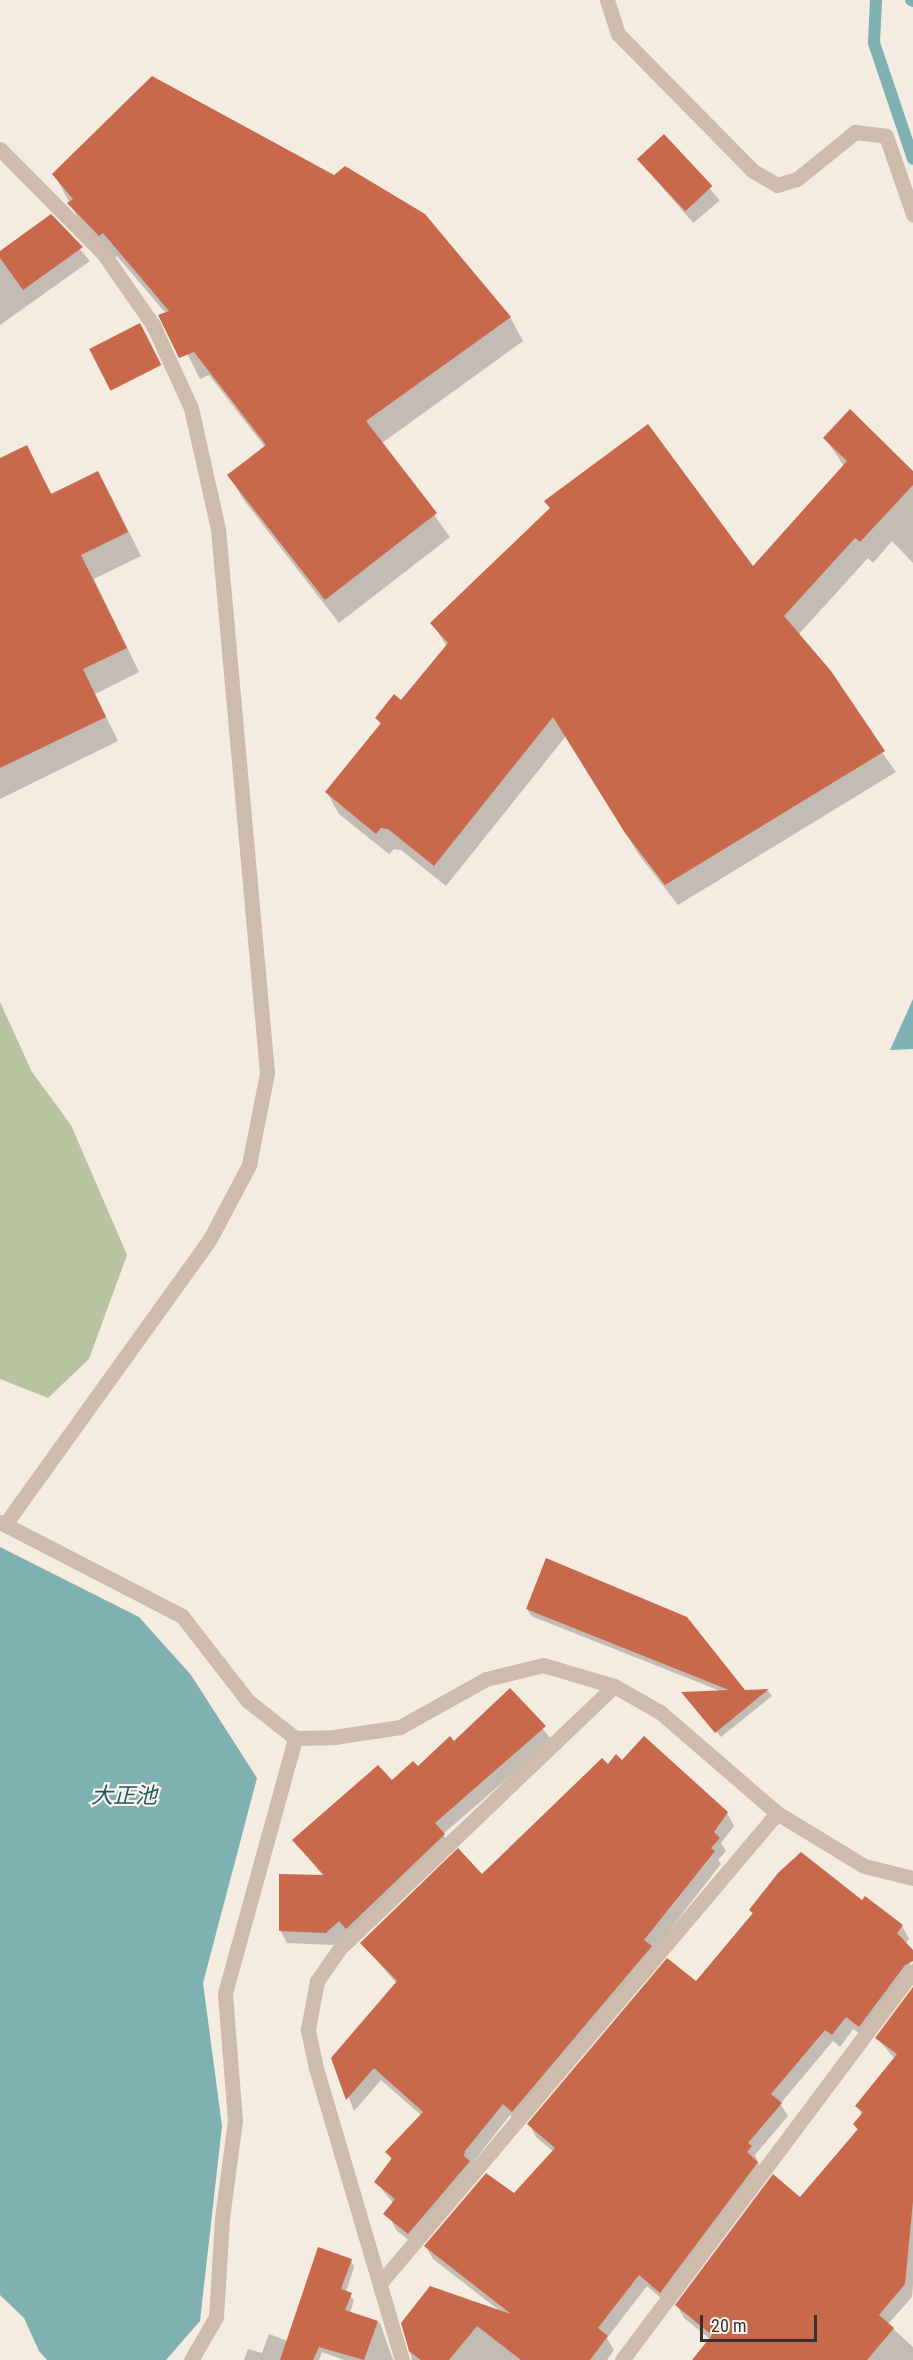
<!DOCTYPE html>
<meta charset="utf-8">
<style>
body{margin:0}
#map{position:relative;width:913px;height:2360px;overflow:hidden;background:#f4ebe1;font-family:"Roboto Condensed","Noto Sans JP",sans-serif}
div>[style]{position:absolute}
.green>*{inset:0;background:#b8c4a0}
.water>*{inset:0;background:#7fb0b2}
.shadow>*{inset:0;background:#0003;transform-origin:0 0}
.stream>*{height:12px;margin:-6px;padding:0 6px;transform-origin:6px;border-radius:6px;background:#7fb0b2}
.building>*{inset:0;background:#c8694b;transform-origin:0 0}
.minor>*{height:15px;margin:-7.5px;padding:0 7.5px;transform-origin:7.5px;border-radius:7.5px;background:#cdbbac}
span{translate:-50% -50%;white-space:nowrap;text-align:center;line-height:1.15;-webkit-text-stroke:4.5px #fbf5ee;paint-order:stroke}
.water-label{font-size:22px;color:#1f5a5e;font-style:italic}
.scale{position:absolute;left:700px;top:2315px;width:117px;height:27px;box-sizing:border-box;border:3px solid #3b302b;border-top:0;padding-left:8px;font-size:18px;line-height:21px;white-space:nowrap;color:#3b302b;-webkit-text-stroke:4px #fbf5ee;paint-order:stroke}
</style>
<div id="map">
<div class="green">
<div style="clip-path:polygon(0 1002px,32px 1072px,71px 1125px,127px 1255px,89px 1359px,48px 1398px,0 1379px)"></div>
</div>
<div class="water">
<div style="clip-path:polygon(913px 999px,913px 1049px,890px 1050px)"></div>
<div style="clip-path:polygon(0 1547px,139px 1617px,191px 1675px,257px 1778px,203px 1983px,222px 2126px,200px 2321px,166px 2360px,47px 2360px,39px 2351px,24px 2318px,0 2295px)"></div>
</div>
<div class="shadow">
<div style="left:664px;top:136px;width:85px;height:35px;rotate:49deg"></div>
<div style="clip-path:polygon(54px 174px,510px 317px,523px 341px,382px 443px,450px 537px,339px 623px,243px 499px,229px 475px,265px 447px,209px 375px,200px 379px,169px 317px,117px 256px,114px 259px,83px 227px)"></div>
<div style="clip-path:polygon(51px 216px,90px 261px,0 325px,0 253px)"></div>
<div style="clip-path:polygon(825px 438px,913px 473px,913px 563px,892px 541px,873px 563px,868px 558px,798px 635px,896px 772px,678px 905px,639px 855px,566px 736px,446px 886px,401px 850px,394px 849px,389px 854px,339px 814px,327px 793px,381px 725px,377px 718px,401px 702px,447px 647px,432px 623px,753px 568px,844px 466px)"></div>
<div style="clip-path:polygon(26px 447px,52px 495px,98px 472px,111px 496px,141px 556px,94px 579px,139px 672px,95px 694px,118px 741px,0 799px,0 460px)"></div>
<div style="clip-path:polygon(527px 1609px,745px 1691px,768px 1691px,772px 1696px,721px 1737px,688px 1698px,723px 1692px,531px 1616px)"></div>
<div style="clip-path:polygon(510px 1691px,552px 1740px,443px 1834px,451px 1847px,333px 1945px,287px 1943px,280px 1930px,323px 1876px,294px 1840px,418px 1768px,454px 1743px)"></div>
<div style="clip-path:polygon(622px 1762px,727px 1813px,734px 1826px,721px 1843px,726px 1851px,718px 1860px,721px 1864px,519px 2123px,510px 2115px,471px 2165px,416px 2246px,397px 2231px,390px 2218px,393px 2203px,376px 2182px,392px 2161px,387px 2152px,422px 2116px,381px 2080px,354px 2111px,333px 2058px,397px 1984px,362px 1943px,482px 1877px,608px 1766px)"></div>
<div style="clip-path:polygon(862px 1902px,902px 1926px,909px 1939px,904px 1945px,913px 1973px,867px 2038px,853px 2029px,840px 2047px,833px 2041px,780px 2104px,788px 2116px,755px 2155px,764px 2175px,668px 2304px,647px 2286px,607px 2338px,614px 2350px,607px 2360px,412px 2360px,403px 2323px,500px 2311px,433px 2259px,426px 2247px,514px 2195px,554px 2152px,536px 2137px,529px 2124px,696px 1983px,753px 1915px,750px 1910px)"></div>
<div style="clip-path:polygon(913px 1989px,913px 2285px,912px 2297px,888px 2324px,913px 2347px,913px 2360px,693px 2360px,710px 2339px,684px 2318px,677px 2305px,800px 2199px,858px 2131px,855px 2125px,862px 2115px,857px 2106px,895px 2059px,877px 2038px)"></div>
<div style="clip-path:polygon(351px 2260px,354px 2267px,346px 2292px,354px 2300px,350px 2313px,380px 2323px,393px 2360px,344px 2360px,322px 2352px,319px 2360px,244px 2360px,248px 2349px,262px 2353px,269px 2334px,288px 2341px)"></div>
</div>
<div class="stream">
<div style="left:876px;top:0;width:43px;rotate:92.7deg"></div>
<div style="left:874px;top:43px;width:122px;rotate:71.4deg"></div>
<div style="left:911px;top:0;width:2px;rotate:27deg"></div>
</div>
<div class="building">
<div style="clip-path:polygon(152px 76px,334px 175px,345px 166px,425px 214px,511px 317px,366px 421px,437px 513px,325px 600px,227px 475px,266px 445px,194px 352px,179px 358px,158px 315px,169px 311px,103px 233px,99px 236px,67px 203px,73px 199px,52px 174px)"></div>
<div style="left:664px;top:134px;width:71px;height:37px;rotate:47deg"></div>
<div style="clip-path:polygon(51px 214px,83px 247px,23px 290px,0 258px,0 251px)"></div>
<div style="left:140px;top:323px;width:47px;height:57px;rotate:63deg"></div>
<div style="clip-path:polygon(850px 409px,913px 471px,913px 485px,860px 542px,855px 538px,784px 616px,831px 671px,885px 751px,665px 885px,625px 833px,553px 717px,434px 866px,388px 829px,381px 828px,376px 834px,325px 792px,381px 723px,375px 718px,394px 694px,401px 700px,448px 643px,430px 623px,550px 508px,544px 501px,648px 424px,753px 566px,847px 461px,823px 438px)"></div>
<div style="clip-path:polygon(27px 445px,51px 494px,98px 471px,128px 532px,81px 555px,127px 648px,83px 669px,106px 717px,0 768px,0 458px)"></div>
<div style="clip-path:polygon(546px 1558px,687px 1617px,745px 1690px,769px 1689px,715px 1733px,681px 1692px,729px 1690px,526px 1609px)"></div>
<div style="clip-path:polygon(510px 1688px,546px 1726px,435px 1823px,445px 1834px,346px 1929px,339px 1921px,326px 1933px,279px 1931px,279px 1874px,324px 1875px,292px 1840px,378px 1765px,392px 1780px,413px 1761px,418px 1766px,450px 1736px,454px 1741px)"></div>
<div style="clip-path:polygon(644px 1736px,728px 1812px,714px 1832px,720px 1838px,711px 1848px,715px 1851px,644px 1940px,652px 1946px,512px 2112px,503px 2104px,465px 2151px,464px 2156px,470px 2161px,408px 2234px,383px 2214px,395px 2199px,374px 2182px,392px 2158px,385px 2152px,423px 2112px,374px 2068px,346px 2100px,331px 2058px,397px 1981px,360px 1943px,458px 1848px,482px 1874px,602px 1758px,608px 1764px,616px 1754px,622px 1760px)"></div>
<div style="clip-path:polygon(801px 1852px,862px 1900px,865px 1896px,903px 1925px,897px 1933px,913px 1950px,913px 1961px,905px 1965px,859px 2027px,846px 2017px,832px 2035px,825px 2030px,771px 2094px,782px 2103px,748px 2143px,752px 2146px,747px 2152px,758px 2162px,660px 2293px,639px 2275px,598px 2328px,608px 2336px,590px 2360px,521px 2360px,477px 2326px,449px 2360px,421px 2360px,409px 2351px,401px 2323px,430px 2286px,511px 2314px,424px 2246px,486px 2173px,514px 2193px,555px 2148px,527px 2124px,667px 1958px,696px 1981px,753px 1913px,749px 1910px,778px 1873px)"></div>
<div style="clip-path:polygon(913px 1987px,913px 2201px,905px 2284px,879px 2315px,894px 2328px,867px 2360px,692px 2360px,712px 2335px,675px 2305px,773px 2174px,800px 2197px,858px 2129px,853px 2124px,863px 2112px,855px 2106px,897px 2054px,875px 2038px)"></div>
<div style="clip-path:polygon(318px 2247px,352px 2259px,341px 2289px,352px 2293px,345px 2310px,378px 2321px,364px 2360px,319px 2347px,313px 2360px,280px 2360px)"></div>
</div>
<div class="minor">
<div style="left:607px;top:0;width:36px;rotate:72deg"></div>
<div style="left:618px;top:34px;width:192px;rotate:45.4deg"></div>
<div style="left:753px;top:171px;width:28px;rotate:30deg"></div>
<div style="left:777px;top:185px;width:21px;rotate:-17deg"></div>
<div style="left:797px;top:179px;width:75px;rotate:-39deg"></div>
<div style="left:855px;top:132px;width:31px;rotate:7deg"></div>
<div style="left:886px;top:136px;width:83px;rotate:70.9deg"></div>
<div style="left:0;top:149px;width:146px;rotate:45.3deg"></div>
<div style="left:103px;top:253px;width:88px;rotate:55.2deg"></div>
<div style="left:153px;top:325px;width:91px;rotate:65.4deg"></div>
<div style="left:191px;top:408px;width:124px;rotate:77.4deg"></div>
<div style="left:218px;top:529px;width:546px;rotate:84.85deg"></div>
<div style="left:267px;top:1073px;width:94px;rotate:101.1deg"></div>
<div style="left:249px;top:1165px;width:84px;rotate:117.8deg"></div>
<div style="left:210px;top:1239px;width:351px;rotate:125.7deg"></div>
<div style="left:0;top:1522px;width:205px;rotate:27.3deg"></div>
<div style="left:182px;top:1616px;width:108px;rotate:52.2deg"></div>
<div style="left:248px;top:1701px;width:60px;rotate:38.2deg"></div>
<div style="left:295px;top:1738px;width:39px;rotate:-1deg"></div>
<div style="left:334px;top:1737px;width:67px;rotate:-8.6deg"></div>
<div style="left:400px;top:1727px;width:98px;rotate:-29.2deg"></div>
<div style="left:486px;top:1679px;width:59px;rotate:-13.8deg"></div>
<div style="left:543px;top:1665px;width:74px;rotate:16.5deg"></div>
<div style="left:614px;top:1686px;width:53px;rotate:29.5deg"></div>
<div style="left:660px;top:1712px;width:155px;rotate:40.8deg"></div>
<div style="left:777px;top:1813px;width:102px;rotate:31.3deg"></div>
<div style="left:864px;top:1866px;width:50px;rotate:13.8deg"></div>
<div style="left:381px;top:2282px;width:614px;rotate:-49.82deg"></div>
<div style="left:191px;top:2360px;width:50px;rotate:-59.8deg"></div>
<div style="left:216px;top:2317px;width:99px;rotate:-86.5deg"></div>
<div style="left:222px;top:2218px;width:98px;rotate:-82.4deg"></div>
<div style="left:235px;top:2121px;width:128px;rotate:-94.5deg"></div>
<div style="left:225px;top:1993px;width:264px;rotate:-74.6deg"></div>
<div style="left:402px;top:2360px;width:304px;rotate:-106.4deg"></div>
<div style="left:316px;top:2068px;width:40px;rotate:-102deg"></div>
<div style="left:308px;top:2029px;width:49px;rotate:-79.4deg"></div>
<div style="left:317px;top:1981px;width:40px;rotate:-55.1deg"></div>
<div style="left:340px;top:1948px;width:379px;rotate:-43.7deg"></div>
<div style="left:622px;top:2360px;width:486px;rotate:-53.2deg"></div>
</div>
<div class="water-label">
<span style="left:124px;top:1796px">大正池</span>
</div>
<div class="scale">20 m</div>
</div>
